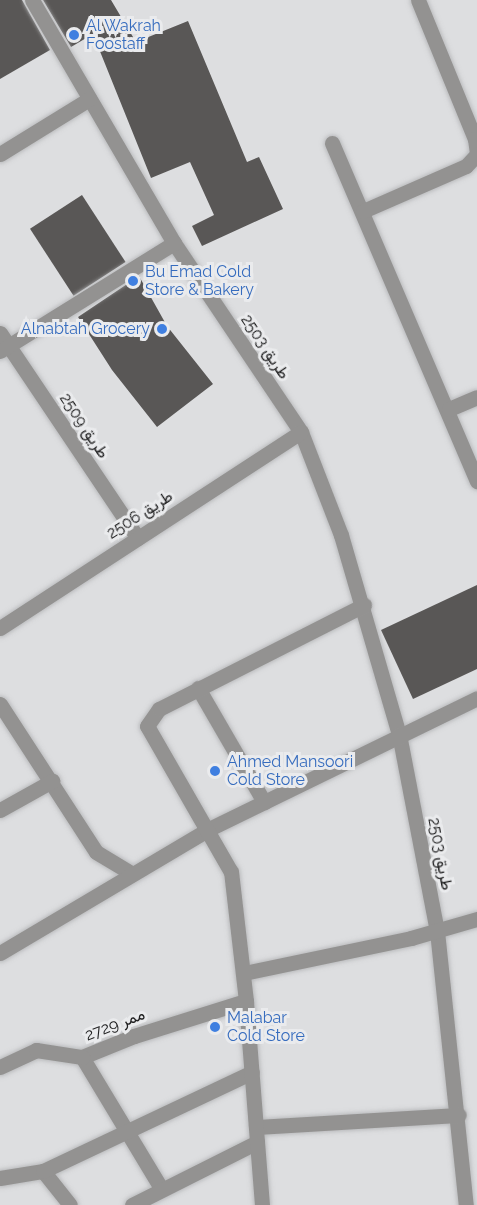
<!DOCTYPE html>
<meta charset="utf-8">
<style>
body{margin:0}
#map{position:relative;width:477px;height:1205px;overflow:hidden;background:#dddee0;font-family:Raleway,Vazirmatn,sans-serif}
div>[style]{position:absolute}
.building>*{inset:0;background:#595756;transform-origin:0 0}
.roads{filter:drop-shadow(0 0 2px #bbbcbe) drop-shadow(0 0 2px #bbbcbe)}
.minor>*{height:15px;margin:-7.5px;padding:0 7.5px;transform-origin:7.5px;border-radius:7.5px;background:#939291}
.dots>*{width:16px;height:16px;translate:-50% -50%;box-sizing:border-box;border:3px solid #eaebed;border-radius:50%}
span{translate:-50% -50%;white-space:nowrap;text-align:center;line-height:1.15;-webkit-text-stroke:6px #eaebed;paint-order:stroke}
.shop-label{font-size:16px;color:#366cbe}
.left{translate:0 -50%;text-align:left}
.right{translate:-100% -50%;text-align:right}
.street-label{font-size:16px;color:#202021}
</style>
<div id="map">
<div class="building">
<div style="clip-path:polygon(0 0,22px 0,50px 50px,0 79px)"></div>
<div style="clip-path:polygon(43px 0,111px 0,136px 42px,188px 21px,247px 162px,259px 157px,283px 209px,202px 246px,192px 226px,214px 215px,190px 162px,151px 178px,93px 34px,71px 47px)"></div>
<div style="left:82px;top:195px;width:80px;height:62px;rotate:57deg"></div>
<div style="clip-path:polygon(139px 276px,167px 326px,213px 384px,157px 427px,112px 370px,78px 317px)"></div>
<div style="clip-path:polygon(477px 585px,477px 669px,413px 699px,381px 630px)"></div>
</div>
<div class="roads">
<div class="minor">
<div style="left:32px;top:0;width:281px;rotate:59.7deg"></div>
<div style="left:174px;top:243px;width:228px;rotate:56.1deg"></div>
<div style="left:301px;top:432px;width:110px;rotate:68.8deg"></div>
<div style="left:341px;top:535px;width:207px;rotate:73.8deg"></div>
<div style="left:399px;top:734px;width:201px;rotate:79.1deg"></div>
<div style="left:437px;top:931px;width:276px;rotate:84deg"></div>
<div style="left:418px;top:0;width:150px;rotate:67.7deg"></div>
<div style="left:475px;top:139px;width:14px;rotate:82deg"></div>
<div style="left:332px;top:143px;width:368px;rotate:66.8deg"></div>
<div style="left:0;top:154px;width:105px;rotate:-31.7deg"></div>
<div style="left:363px;top:211px;width:112px;rotate:-23.6deg"></div>
<div style="left:466px;top:166px;width:16px;rotate:-47deg"></div>
<div style="left:0;top:333px;width:247px;rotate:56.1deg"></div>
<div style="left:0;top:351px;width:205px;rotate:-31.8deg"></div>
<div style="left:449px;top:409px;width:30px;rotate:-23deg"></div>
<div style="left:0;top:628px;width:359px;rotate:-33.1deg"></div>
<div style="left:198px;top:688px;width:132px;rotate:59.9deg"></div>
<div style="left:0;top:704px;width:176px;rotate:57deg"></div>
<div style="left:96px;top:852px;width:41px;rotate:31deg"></div>
<div style="left:0;top:810px;width:60px;rotate:-29.1deg"></div>
<div style="left:0;top:953px;width:243px;rotate:-30.7deg"></div>
<div style="left:209px;top:829px;width:298px;rotate:-26deg"></div>
<div style="left:244px;top:973px;width:171px;rotate:-11.8deg"></div>
<div style="left:411px;top:938px;width:69px;rotate:-16.1deg"></div>
<div style="left:82px;top:1057px;width:56px;rotate:-22deg"></div>
<div style="left:134px;top:1036px;width:117px;rotate:-17.4deg"></div>
<div style="left:82px;top:1057px;width:153px;rotate:58.9deg"></div>
<div style="left:0;top:1067px;width:40px;rotate:-25deg"></div>
<div style="left:36px;top:1050px;width:47px;rotate:8.7deg"></div>
<div style="left:256px;top:1127px;width:203px;rotate:-3.4deg"></div>
<div style="left:43px;top:1171px;width:43px;rotate:51.5deg"></div>
<div style="left:0;top:1178px;width:44px;rotate:-9.2deg"></div>
<div style="left:43px;top:1171px;width:231px;rotate:-25.3deg"></div>
<div style="left:132px;top:1205px;width:140px;rotate:-26.7deg"></div>
<div style="left:262px;top:1205px;width:205px;rotate:-94.5deg"></div>
<div style="left:246px;top:1001px;width:130px;rotate:-96.6deg"></div>
<div style="left:231px;top:872px;width:168px;rotate:-119.9deg"></div>
<div style="left:147px;top:726px;width:21px;rotate:-55deg"></div>
<div style="left:159px;top:709px;width:230px;rotate:-26.9deg"></div>
</div>
</div>
<div class="dots">
<div style="left:74px;top:35px;background:#3f7fe0"></div>
<div style="left:133px;top:281px;background:#3f7fe0"></div>
<div style="left:162px;top:329px;background:#3f7fe0"></div>
<div style="left:215px;top:771px;background:#3f7fe0"></div>
<div style="left:215px;top:1027px;background:#3f7fe0"></div>
</div>
<div class="shop-label">
<span class="left" style="left:86px;top:35px">Al Wakrah<br>Foostaff</span>
<span class="left" style="left:145px;top:281px">Bu Emad Cold<br>Store &amp; Bakery</span>
<span class="right" style="left:150px;top:329px">Alnabtah Grocery</span>
<span class="left" style="left:227px;top:771px">Ahmed Mansoori<br>Cold Store</span>
<span class="left" style="left:227px;top:1027px">Malabar<br>Cold Store</span>
</div>
<div class="street-label">
<span style="left:265px;top:347px;rotate:56deg">طريق 2503</span>
<span style="left:84px;top:426px;rotate:56deg">طريق 2509</span>
<span style="left:140px;top:515px;rotate:-33deg">طريق 2506</span>
<span style="left:440px;top:854px;rotate:79deg">طريق 2503</span>
<span style="left:115px;top:1025px;rotate:-21deg">ممر 2729</span>
</div>
</div>
